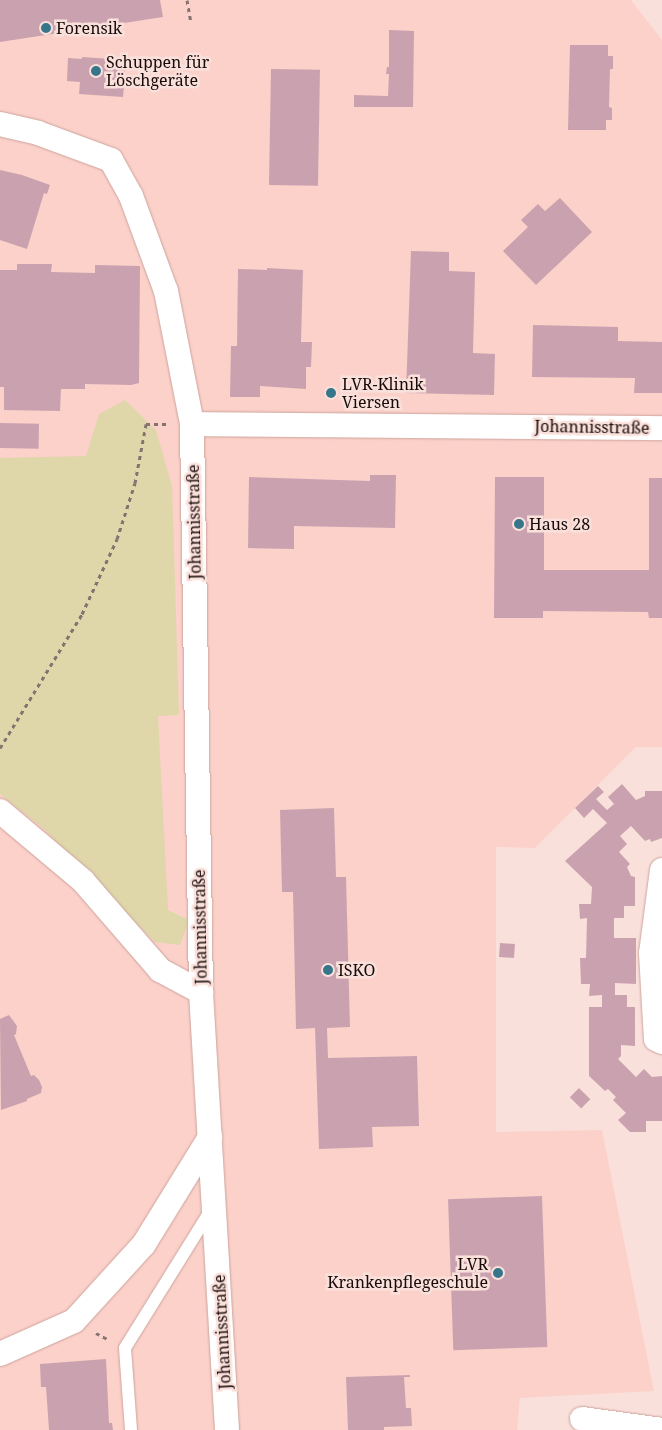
<!DOCTYPE html>
<meta charset="utf-8">
<style>
body{margin:0}
#map{position:relative;width:662px;height:1430px;overflow:hidden;background:#fae0db;font-family:"Noto Serif",serif}
div>[style]{position:absolute}
.built>*{inset:0;background:#fbd1ca}
.green>*{inset:0;background:#dfd6aa}
.building>*{inset:0;background:#caa2af;transform-origin:0 0}
.path>*{height:3px;margin-top:-1.5px;transform-origin:0;background:repeating-linear-gradient(90deg,#86736f 0 4px,transparent 0 8px)}
.roads{filter:drop-shadow(0 0 1px #cda49c) drop-shadow(0 0 1px #cda49c)}
.service>*{height:12px;margin:-6px;padding:0 6px;transform-origin:6px;border-radius:6px;background:#fff}
.minor>*{height:24px;margin:-12px;padding:0 12px;transform-origin:12px;border-radius:12px;background:#fff}
.dots>*{width:14px;height:14px;translate:-50% -50%;box-sizing:border-box;border:2px solid #fae0db;border-radius:50%}
span{translate:-50% -50%;white-space:nowrap;text-align:center;line-height:1.15;-webkit-text-stroke:5px #fae0db;paint-order:stroke}
.poi-label{font-size:16px;color:#170a08}
.left{translate:0 -50%;text-align:left}
.right{translate:-100% -50%;text-align:right}
.street-label{font-size:16px;color:#170a08}
</style>
<div id="map">
<div class="built">
<div style="clip-path:polygon(0 0,631px 0,662px 40px,662px 747px,636px 747px,535px 848px,496px 847px,496px 1132px,602px 1130px,654px 1391px,520px 1398px,517px 1430px,0 1430px)"></div>
</div>
<div class="green">
<div style="clip-path:polygon(125px 400px,156px 430px,172px 486px,179px 715px,158px 716px,168px 910px,189px 920px,180px 945px,155px 942px,44px 829px,0 794px,0 458px,86px 456px,99px 414px)"></div>
</div>
<div class="building">
<div style="clip-path:polygon(0 0,160px 0,163px 17px,0 42px)"></div>
<div style="clip-path:polygon(389px 30px,414px 31px,413px 107px,354px 107px,354px 95px,388px 96px,389px 74px,386px 74px,387px 67px,389px 67px)"></div>
<div style="clip-path:polygon(570px 45px,608px 45px,608px 56px,613px 56px,613px 69px,610px 69px,609px 107px,612px 108px,612px 120px,606px 120px,606px 130px,568px 130px)"></div>
<div style="clip-path:polygon(82px 57px,126px 60px,123px 97px,79px 94px,80px 82px,67px 81px,68px 58px,82px 59px)"></div>
<div style="left:271px;top:69px;width:49px;height:116px;rotate:1deg"></div>
<div style="clip-path:polygon(0 170px,22px 175px,50px 185px,47px 194px,44px 193px,27px 249px,0 240px)"></div>
<div style="clip-path:polygon(560px 198px,592px 232px,536px 285px,503px 251px,528px 227px,521px 220px,538px 204px,545px 211px)"></div>
<div style="clip-path:polygon(411px 251px,449px 252px,449px 271px,475px 272px,473px 353px,495px 354px,494px 395px,406px 393px)"></div>
<div style="clip-path:polygon(17px 264px,52px 264px,51px 272px,95px 273px,95px 265px,140px 266px,139px 383px,131px 385px,85px 384px,85px 389px,61px 389px,60px 411px,4px 410px,4px 387px,0 387px,0 270px,17px 270px)"></div>
<div style="clip-path:polygon(267px 268px,303px 270px,301px 342px,312px 342px,311px 367px,306px 367px,306px 389px,260px 386px,260px 397px,230px 397px,231px 346px,237px 346px,238px 269px,267px 270px)"></div>
<div style="clip-path:polygon(533px 325px,618px 327px,618px 341px,662px 342px,662px 393px,634px 393px,635px 378px,532px 377px)"></div>
<div style="left:0;top:423px;width:39px;height:25px;rotate:1deg"></div>
<div style="clip-path:polygon(370px 475px,396px 475px,395px 528px,294px 526px,294px 549px,248px 548px,249px 477px,370px 481px)"></div>
<div style="clip-path:polygon(495px 477px,544px 477px,544px 570px,649px 570px,649px 478px,662px 478px,662px 618px,649px 618px,648px 612px,543px 611px,543px 618px,494px 618px)"></div>
<div style="clip-path:polygon(622px 784px,636px 800px,645px 796px,645px 791px,662px 791px,662px 838px,651px 842px,650px 839px,645px 841px,631px 826px,620px 836px,627px 844px,619px 852px,630px 864px,627px 867px,631px 876px,635px 877px,635px 906px,624px 906px,624px 918px,614px 918px,614px 938px,636px 938px,636px 984px,615px 983px,615px 995px,627px 995px,627px 1007px,635px 1007px,635px 1046px,621px 1045px,621px 1056px,618px 1059px,636px 1077px,644px 1069px,652px 1077px,662px 1076px,662px 1121px,646px 1121px,646px 1132px,630px 1132px,618px 1120px,626px 1113px,613px 1100px,616px 1097px,608px 1089px,605px 1091px,589px 1076px,589px 1007px,602px 1007px,602px 995px,589px 996px,590px 984px,581px 984px,580px 958px,586px 958px,587px 918px,580px 919px,579px 904px,591px 904px,592px 887px,565px 861px,607px 823px,593px 809px,584px 818px,575px 808px,598px 786px,604px 792px,596px 799px,607px 810px,614px 804px,608px 797px)"></div>
<div style="clip-path:polygon(334px 808px,336px 877px,346px 877px,350px 1027px,327px 1028px,328px 1058px,417px 1056px,419px 1126px,372px 1127px,373px 1147px,319px 1149px,315px 1028px,296px 1029px,293px 892px,282px 892px,280px 810px)"></div>
<div style="left:500px;top:943px;width:15px;height:14px;rotate:4deg"></div>
<div style="clip-path:polygon(9px 1015px,17px 1026px,16px 1034px,14px 1035px,31px 1076px,34px 1075px,39px 1080px,42px 1087px,41px 1093px,27px 1099px,27px 1101px,1px 1110px,0 1019px)"></div>
<div style="left:579px;top:1088px;width:16px;height:13px;rotate:45deg"></div>
<div style="left:542px;top:1196px;width:151px;height:94px;rotate:88deg"></div>
<div style="clip-path:polygon(106px 1359px,109px 1423px,112px 1423px,113px 1430px,49px 1430px,46px 1387px,41px 1387px,40px 1364px)"></div>
<div style="clip-path:polygon(410px 1375px,410px 1377px,404px 1377px,406px 1408px,411px 1408px,412px 1426px,384px 1427px,384px 1430px,348px 1430px,346px 1377px)"></div>
</div>
<div class="path">
<div style="left:187px;top:0;width:23px;rotate:80deg"></div>
<div style="left:0;top:748px;width:157px;rotate:-58.5deg"></div>
<div style="left:82px;top:614px;width:83px;rotate:-65deg"></div>
<div style="left:117px;top:539px;width:59px;rotate:-72.2deg"></div>
<div style="left:135px;top:483px;width:60px;rotate:-79.4deg"></div>
<div style="left:146px;top:424px;width:20px"></div>
<div style="left:96px;top:1333px;width:15px;rotate:28deg"></div>
</div>
<div class="roads">
<div class="service">
<div style="left:131px;top:1430px;width:82px;rotate:-94.2deg"></div>
<div style="left:125px;top:1348px;width:165px;rotate:-58.1deg"></div>
</div>
<div class="minor">
<div style="left:0;top:124px;width:39px;rotate:13deg"></div>
<div style="left:38px;top:133px;width:78px;rotate:20.3deg"></div>
<div style="left:111px;top:160px;width:41px;rotate:60.9deg"></div>
<div style="left:131px;top:196px;width:101px;rotate:69.8deg"></div>
<div style="left:166px;top:291px;width:136px;rotate:78.9deg"></div>
<div style="left:0;top:811px;width:109px;rotate:40.1deg"></div>
<div style="left:83px;top:881px;width:118px;rotate:49.1deg"></div>
<div style="left:160px;top:970px;width:47px;rotate:28.2deg"></div>
<div style="left:662px;top:870px;width:84px;rotate:97.5deg"></div>
<div style="left:651px;top:953px;width:86px;rotate:86.7deg"></div>
<div style="left:656px;top:1039px;width:7px;rotate:27deg"></div>
<div style="left:0;top:1354px;width:81px;rotate:-24deg"></div>
<div style="left:74px;top:1321px;width:104px;rotate:-47.7deg"></div>
<div style="left:144px;top:1244px;width:126px;rotate:-58.3deg"></div>
<div style="left:582px;top:1419px;width:81px;rotate:7.8deg"></div>
<div style="left:227px;top:1430px;width:439px;rotate:-93.4deg"></div>
<div style="left:201px;top:992px;width:568px;rotate:-90.91deg"></div>
<div style="left:192px;top:424px;width:470px;rotate:0.5deg"></div>
</div>
</div>
<div class="dots">
<div style="left:46px;top:28px;background:#37768a"></div>
<div style="left:96px;top:71px;background:#37768a"></div>
<div style="left:331px;top:393px;background:#37768a"></div>
<div style="left:519px;top:524px;background:#37768a"></div>
<div style="left:328px;top:970px;background:#37768a"></div>
<div style="left:498px;top:1273px;background:#37768a"></div>
</div>
<div class="poi-label">
<span class="left" style="left:56px;top:28px">Forensik</span>
<span class="left" style="left:106px;top:71px">Schuppen für<br>Löschgeräte</span>
<span class="left" style="left:342px;top:393px">LVR-Klinik<br>Viersen</span>
<span class="left" style="left:529px;top:524px">Haus 28</span>
<span class="left" style="left:338px;top:970px">ISKO</span>
<span class="right" style="left:488px;top:1273px">LVR<br>Krankenpflegeschule</span>
</div>
<div class="street-label">
<span style="left:592px;top:427px;rotate:1deg">Johannisstraße</span>
<span style="left:194px;top:522px;rotate:-91deg">Johannisstraße</span>
<span style="left:200px;top:927px;rotate:-91deg">Johannisstraße</span>
<span style="left:222px;top:1332px;rotate:-93deg">Johannisstraße</span>
</div>
</div>
